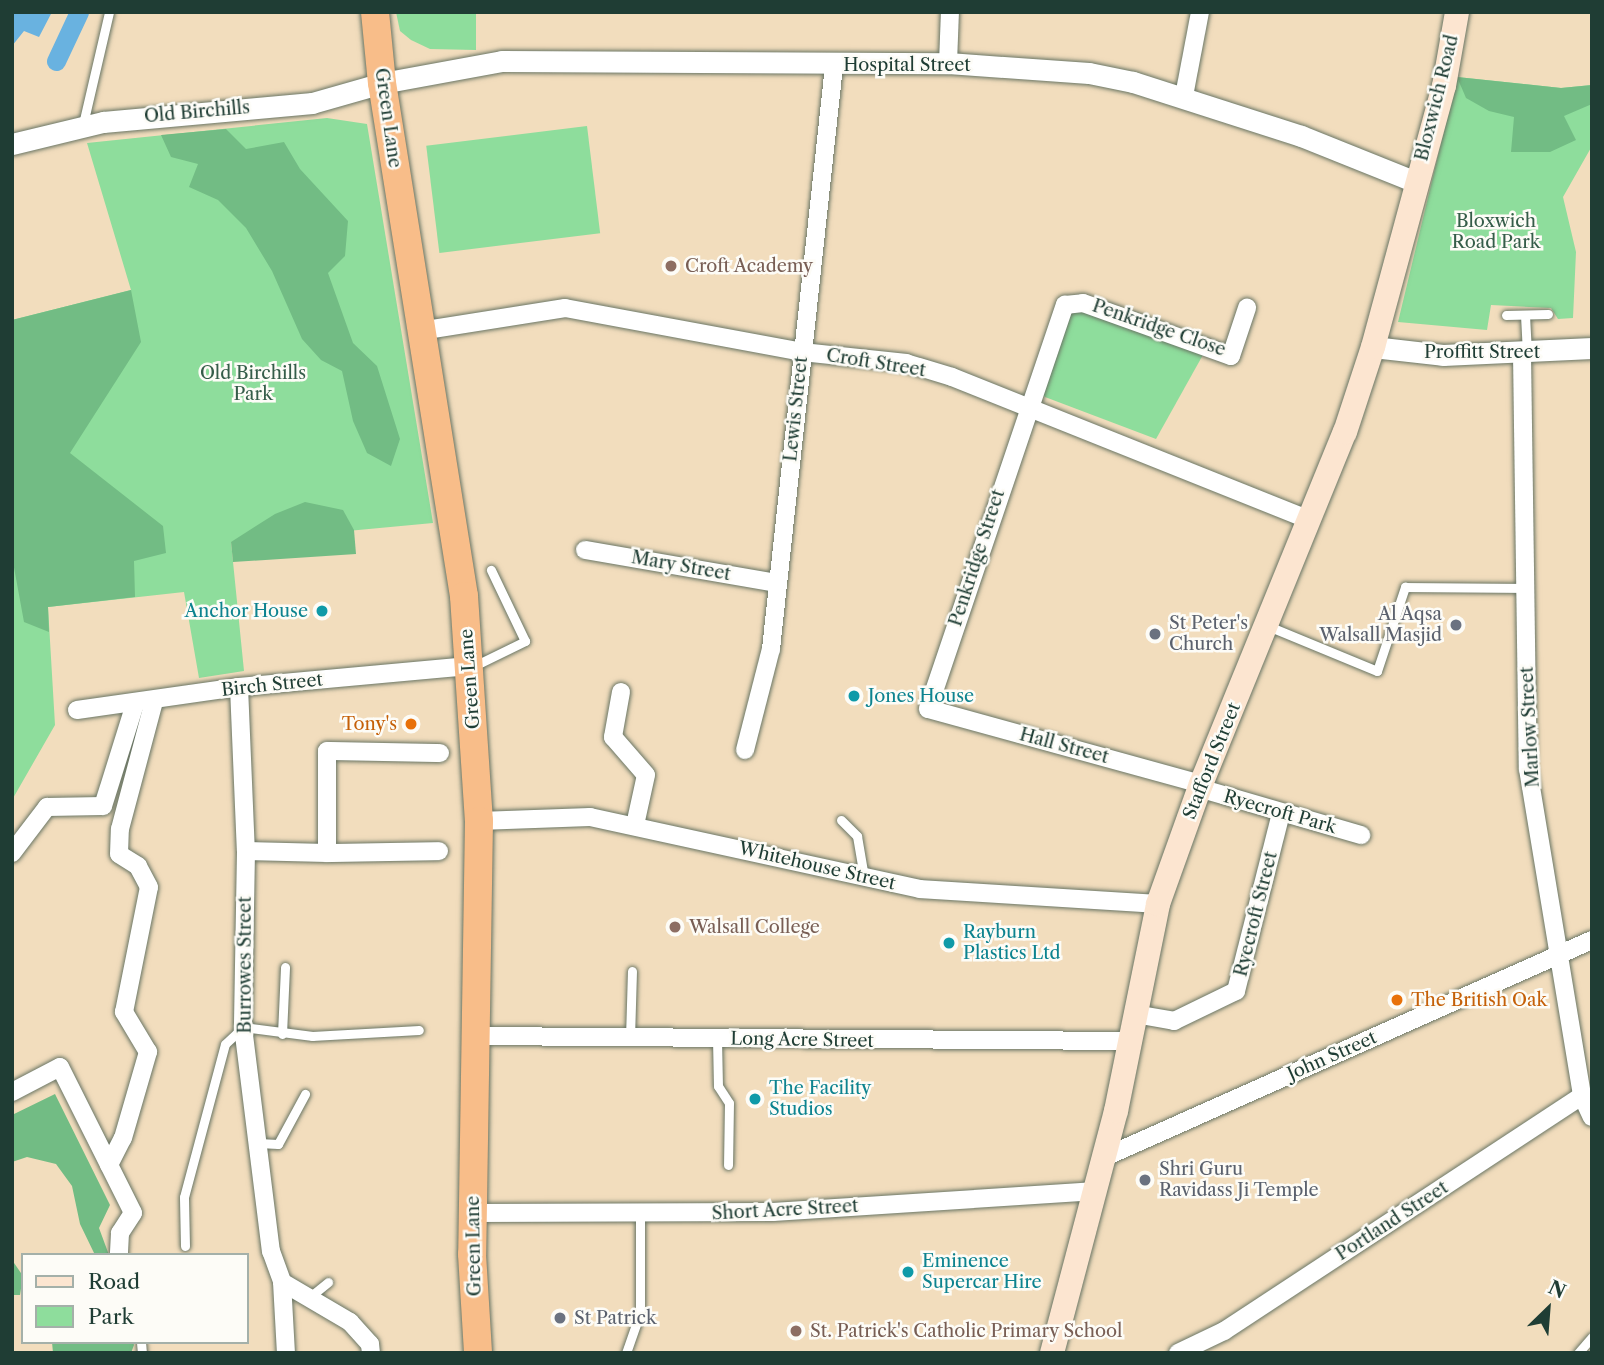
<!DOCTYPE html>
<style>
body{margin:0}
#map{position:relative;width:1604px;height:1365px;overflow:hidden;background:#f2ddbd;font-family:"Libre Caslon Text",serif}
div>[style]{position:absolute}
.green>*{inset:0;background:#8edd9c;transform-origin:0 0}
.forest>*{inset:0;background:#72bc84}
.water>*{inset:0;background:#69b2e0}
.canal>*{height:19px;margin:-9.5px;padding:0 9.5px;transform-origin:9.5px;border-radius:9.5px;background:#69b2e0}
.roads{filter:drop-shadow(0 0 2px #697564) drop-shadow(0 0 2px #697564)}
.service>*{height:9px;margin:-4.5px;padding:0 4.5px;transform-origin:4.5px;border-radius:4.5px;background:#fff}
.minor>*{height:18px;margin:-9px;padding:0 9px;transform-origin:9px;border-radius:9px;background:#fff}
.tertiary>*{height:21px;margin:-10.5px;padding:0 10.5px;transform-origin:10.5px;border-radius:10.5px;background:#fff}
.secondary>*{height:24px;margin:-12px;padding:0 12px;transform-origin:12px;border-radius:12px;background:#fce5d0}
.trunk>*{height:28px;margin:-14px;padding:0 14px;transform-origin:14px;border-radius:14px;background:#f8bd89}
.dots>*{width:19px;height:19px;translate:-50% -50%;box-sizing:border-box;border:4px solid #fdfcf7;border-radius:50%}
span{translate:-50% -50%;white-space:nowrap;text-align:center;line-height:1.15;-webkit-text-stroke:5px #fdfcf7;paint-order:stroke}
.street-label{font-size:18px;color:#1f3d34}
.park-label{font-size:18px;color:#355d49}
.education-label{font-size:18px;color:#785e54}
.left{translate:0 -50%;text-align:left}
.culture-label{font-size:18px;color:#0d838f}
.right{translate:-100% -50%;text-align:right}
.worship-label{font-size:18px;color:#5b616d}
.food-label{font-size:18px;color:#c56008}
.frame{position:absolute;inset:0;border:14px solid #1f3d34;pointer-events:none}
.legend{position:absolute;left:21px;top:1253px;width:228px;height:91px;box-sizing:border-box;background:#fdfcf7;border:2px solid #a4b0a9;margin:0;padding:9px 12px;list-style:none;font-size:21px;color:#1f3d34}
.legend li{display:flex;align-items:center;gap:14px;height:35px}
.legend b{width:35px;border:2px solid #a4b0a9}
.north{position:absolute;left:1513px;top:1274px;width:70px;height:70px;-webkit-text-stroke:5px #fdfcf7;paint-order:stroke;rotate:25deg;font-size:19px;font-weight:700;line-height:28px;text-align:center;color:#1f3d34}
.north::after{content:'';display:block;margin:auto;width:24px;height:32px;background:#1f3d34;clip-path:polygon(50% 0,100% 100%,50% 72%,0 100%)}
</style>
<div id="map">
<div class="green">
<div style="clip-path:polygon(396px 12px,476px 12px,476px 50px,430px 49px,411px 40px,400px 31px)"></div>
<div style="clip-path:polygon(1457px 77px,1561px 88px,1592px 85px,1592px 146px,1563px 197px,1576px 252px,1573px 318px,1558px 319px,1551px 308px,1491px 305px,1487px 330px,1398px 322px)"></div>
<div style="clip-path:polygon(327px 118px,367px 124px,433px 523px,231px 542px,244px 671px,199px 678px,184px 592px,48px 607px,55px 725px,12px 800px,12px 320px,131px 290px,87px 143px)"></div>
<div style="left:587px;top:126px;width:108px;height:162px;rotate:83deg"></div>
<div style="clip-path:polygon(1078px 306px,1204px 353px,1156px 439px,1045px 397px,1040px 391px,1068px 314px)"></div>
</div>
<div class="forest">
<div style="clip-path:polygon(1457px 77px,1561px 88px,1592px 85px,1592px 104px,1564px 116px,1576px 140px,1550px 152px,1511px 152px,1514px 117px,1489px 111px,1466px 98px)"></div>
<div style="clip-path:polygon(226px 129px,246px 149px,284px 142px,300px 169px,348px 221px,345px 256px,328px 273px,353px 343px,377px 366px,400px 439px,391px 466px,367px 453px,353px 421px,342px 371px,321px 360px,302px 339px,272px 271px,246px 228px,218px 200px,189px 187px,198px 164px,171px 157px,161px 135px)"></div>
<div style="clip-path:polygon(131px 290px,141px 342px,70px 453px,163px 526px,166px 553px,134px 561px,135px 597px,48px 607px,49px 632px,24px 622px,13px 562px,12px 320px)"></div>
<div style="clip-path:polygon(305px 502px,343px 510px,354px 530px,356px 554px,233px 562px,231px 542px,275px 514px)"></div>
<div style="clip-path:polygon(55px 1094px,110px 1205px,99px 1228px,109px 1255px,95px 1255px,80px 1224px,72px 1186px,56px 1164px,27px 1157px,12px 1162px,12px 1115px)"></div>
<div style="clip-path:polygon(12px 1260px,23px 1276px,20px 1295px,12px 1295px)"></div>
<div style="clip-path:polygon(52px 1342px,133px 1342px,134px 1345px,131px 1353px,53px 1353px)"></div>
</div>
<div class="water">
<div style="clip-path:polygon(14px 12px,52px 12px,39px 37px,24px 31px,12px 46px)"></div>
</div>
<div class="canal">
<div style="left:56px;top:61px;width:54px;rotate:-64.9deg"></div>
</div>
<div class="roads">
<div class="service">
<div style="left:83px;top:124px;width:115px;rotate:-76.9deg"></div>
<div style="left:1506px;top:315px;width:42px;rotate:-1.4deg"></div>
<div style="left:1525px;top:315px;width:37px;rotate:87deg"></div>
<div style="left:1268px;top:626px;width:118px;rotate:22.4deg"></div>
<div style="left:1377px;top:671px;width:89px;rotate:-71.6deg"></div>
<div style="left:1405px;top:587px;width:121px;rotate:0.5deg"></div>
<div style="left:474px;top:666px;width:57px;rotate:-26.1deg"></div>
<div style="left:525px;top:641px;width:79px;rotate:-115.6deg"></div>
<div style="left:841px;top:820px;width:23px;rotate:45deg"></div>
<div style="left:857px;top:836px;width:42px;rotate:80.3deg"></div>
<div style="left:282px;top:1034px;width:67px;rotate:-87.4deg"></div>
<div style="left:630px;top:1038px;width:67px;rotate:-88.3deg"></div>
<div style="left:717px;top:1039px;width:47px;rotate:88.8deg"></div>
<div style="left:718px;top:1086px;width:20px;rotate:57deg"></div>
<div style="left:729px;top:1103px;width:62px;rotate:90.9deg"></div>
<div style="left:258px;top:1143px;width:20px;rotate:3deg"></div>
<div style="left:278px;top:1144px;width:57px;rotate:-61.6deg"></div>
<div style="left:185px;top:1246px;width:49px;rotate:-91.2deg"></div>
<div style="left:184px;top:1197px;width:158px;rotate:-75deg"></div>
<div style="left:225px;top:1044px;width:25px;rotate:-43deg"></div>
<div style="left:243px;top:1027px;width:70px;rotate:7.4deg"></div>
<div style="left:312px;top:1036px;width:107px;rotate:-3.2deg"></div>
<div style="left:311px;top:1296px;width:22px;rotate:-39deg"></div>
<div style="left:141px;top:1342px;width:11px;rotate:85deg"></div>
<div style="left:626px;top:1353px;width:42px;rotate:-70.7deg"></div>
<div style="left:640px;top:1313px;width:99px;rotate:-90deg"></div>
<div style="left:1578px;top:1353px;width:21px;rotate:-49deg"></div>
</div>
<div class="minor">
<div style="left:948px;top:63px;width:51px;rotate:-87.8deg"></div>
<div style="left:1184px;top:96px;width:86px;rotate:-79.2deg"></div>
<div style="left:420px;top:331px;width:147px;rotate:-9deg"></div>
<div style="left:565px;top:308px;width:241px;rotate:10.5deg"></div>
<div style="left:802px;top:352px;width:105px;rotate:6deg"></div>
<div style="left:906px;top:363px;width:48px;rotate:16.9deg"></div>
<div style="left:952px;top:377px;width:386px;rotate:21.8deg"></div>
<div style="left:1522px;top:354px;width:415px;rotate:89.2deg"></div>
<div style="left:1528px;top:769px;width:331px;rotate:80.6deg"></div>
<div style="left:1582px;top:1096px;width:23px;rotate:65deg"></div>
<div style="left:585px;top:550px;width:195px;rotate:9.8deg"></div>
<div style="left:239px;top:687px;width:164px;rotate:87.6deg"></div>
<div style="left:246px;top:851px;width:176px;rotate:91deg"></div>
<div style="left:243px;top:1027px;width:226px;rotate:82.9deg"></div>
<div style="left:271px;top:1251px;width:33px;rotate:70deg"></div>
<div style="left:282px;top:1282px;width:71px;rotate:86.8deg"></div>
<div style="left:621px;top:692px;width:46px;rotate:100.1deg"></div>
<div style="left:613px;top:737px;width:50px;rotate:49deg"></div>
<div style="left:646px;top:775px;width:51px;rotate:102.4deg"></div>
<div style="left:77px;top:710px;width:164px;rotate:-8.1deg"></div>
<div style="left:239px;top:687px;width:231px;rotate:-5.2deg"></div>
<div style="left:745px;top:750px;width:104px;rotate:-75.6deg"></div>
<div style="left:771px;top:649px;width:586px;rotate:-83.83deg"></div>
<div style="left:1201px;top:784px;width:283px;rotate:-164.6deg"></div>
<div style="left:928px;top:709px;width:427px;rotate:-71.3deg"></div>
<div style="left:1065px;top:305px;width:18px;rotate:-6deg"></div>
<div style="left:1083px;top:303px;width:157px;rotate:19.7deg"></div>
<div style="left:1231px;top:356px;width:51px;rotate:-71.6deg"></div>
<div style="left:1199px;top:788px;width:169px;rotate:16.2deg"></div>
<div style="left:479px;top:821px;width:111px;rotate:-2.1deg"></div>
<div style="left:590px;top:817px;width:338px;rotate:12.3deg"></div>
<div style="left:920px;top:889px;width:238px;rotate:3.6deg"></div>
<div style="left:246px;top:851px;width:81px;rotate:1.4deg"></div>
<div style="left:327px;top:853px;width:102px;rotate:-90deg"></div>
<div style="left:327px;top:751px;width:113px;rotate:1deg"></div>
<div style="left:12px;top:853px;width:58px;rotate:-52.7deg"></div>
<div style="left:47px;top:807px;width:56px;rotate:-1deg"></div>
<div style="left:103px;top:806px;width:107px;rotate:-72.6deg"></div>
<div style="left:327px;top:853px;width:112px;rotate:-1deg"></div>
<div style="left:1135px;top:1014px;width:40px;rotate:10deg"></div>
<div style="left:1174px;top:1021px;width:69px;rotate:-25.8deg"></div>
<div style="left:1236px;top:991px;width:184px;rotate:-75.8deg"></div>
<div style="left:476px;top:1036px;width:653px;rotate:0.44deg"></div>
<div style="left:12px;top:1092px;width:54px;rotate:-27.5deg"></div>
<div style="left:60px;top:1067px;width:163px;rotate:63.4deg"></div>
<div style="left:133px;top:1213px;width:24px;rotate:123deg"></div>
<div style="left:120px;top:1233px;width:22px;rotate:93deg"></div>
<div style="left:1105px;top:1157px;width:533px;rotate:-24.02deg"></div>
<div style="left:109px;top:1165px;width:30px;rotate:-63deg"></div>
<div style="left:123px;top:1138px;width:90px;rotate:-73.8deg"></div>
<div style="left:148px;top:1052px;width:47px;rotate:-121deg"></div>
<div style="left:124px;top:1012px;width:127px;rotate:-78.7deg"></div>
<div style="left:149px;top:887px;width:24px;rotate:-118deg"></div>
<div style="left:138px;top:866px;width:22px;rotate:-148deg"></div>
<div style="left:119px;top:854px;width:25px;rotate:-88deg"></div>
<div style="left:120px;top:829px;width:132px;rotate:-75.1deg"></div>
<div style="left:473px;top:1213px;width:300px;rotate:-0.2deg"></div>
<div style="left:773px;top:1212px;width:324px;rotate:-3.7deg"></div>
<div style="left:282px;top:1282px;width:79px;rotate:30.5deg"></div>
<div style="left:350px;top:1322px;width:30px;rotate:48deg"></div>
<div style="left:370px;top:1344px;width:9px;rotate:84deg"></div>
<div style="left:1178px;top:1353px;width:51px;rotate:-25.6deg"></div>
<div style="left:1224px;top:1331px;width:428px;rotate:-33.3deg"></div>
</div>
<div class="tertiary">
<div style="left:12px;top:144px;width:94px;rotate:-13.6deg"></div>
<div style="left:103px;top:122px;width:210px;rotate:-5.2deg"></div>
<div style="left:312px;top:103px;width:73px;rotate:-15.9deg"></div>
<div style="left:382px;top:83px;width:122px;rotate:-10.4deg"></div>
<div style="left:502px;top:61px;width:446px;rotate:0.3deg"></div>
<div style="left:948px;top:63px;width:141px;rotate:4.1deg"></div>
<div style="left:1089px;top:73px;width:45px;rotate:11.6deg"></div>
<div style="left:1133px;top:82px;width:176px;rotate:17.8deg"></div>
<div style="left:1301px;top:136px;width:124px;rotate:21.8deg"></div>
<div style="left:1373px;top:347px;width:70px;rotate:6.5deg"></div>
<div style="left:1443px;top:355px;width:149px;rotate:-2.7deg"></div>
</div>
<div class="secondary">
<div style="left:1052px;top:1353px;width:250px;rotate:-75.2deg"></div>
<div style="left:1116px;top:1111px;width:211px;rotate:-78.5deg"></div>
<div style="left:1158px;top:904px;width:127px;rotate:-70.3deg"></div>
<div style="left:1201px;top:784px;width:380px;rotate:-67.8deg"></div>
<div style="left:1345px;top:432px;width:89px;rotate:-71.8deg"></div>
<div style="left:1373px;top:347px;width:270px;rotate:-74.8deg"></div>
<div style="left:1444px;top:86px;width:75px;rotate:-80deg"></div>
</div>
<div class="trunk">
<div style="left:375px;top:12px;width:71px;rotate:84.4deg"></div>
<div style="left:382px;top:83px;width:520px;rotate:80.92deg"></div>
<div style="left:464px;top:596px;width:225px;rotate:86.2deg"></div>
<div style="left:479px;top:821px;width:433px;rotate:90.9deg"></div>
<div style="left:472px;top:1254px;width:99px;rotate:86.5deg"></div>
</div>
</div>
<div class="dots">
<div style="left:671px;top:266px;background:#8d6e63"></div>
<div style="left:322px;top:611px;background:#0f9aa8"></div>
<div style="left:1456px;top:625px;background:#6b7280"></div>
<div style="left:1155px;top:634px;background:#6b7280"></div>
<div style="left:854px;top:696px;background:#0f9aa8"></div>
<div style="left:411px;top:724px;background:#e8710a"></div>
<div style="left:675px;top:927px;background:#8d6e63"></div>
<div style="left:949px;top:943px;background:#0f9aa8"></div>
<div style="left:1397px;top:1000px;background:#e8710a"></div>
<div style="left:755px;top:1099px;background:#0f9aa8"></div>
<div style="left:1145px;top:1180px;background:#6b7280"></div>
<div style="left:908px;top:1272px;background:#0f9aa8"></div>
<div style="left:560px;top:1318px;background:#6b7280"></div>
<div style="left:796px;top:1331px;background:#8d6e63"></div>
</div>
<div class="street-label">
<span style="left:907px;top:65px">Hospital Street</span>
<span style="left:1437px;top:98px;rotate:-76deg">Bloxwich Road</span>
<span style="left:197px;top:112px;rotate:-5deg">Old Birchills</span>
<span style="left:388px;top:118px;rotate:82deg">Green Lane</span>
<span style="left:1159px;top:328px;rotate:19deg">Penkridge Close</span>
<span style="left:1482px;top:352px">Proffitt Street</span>
<span style="left:876px;top:363px;rotate:9deg">Croft Street</span>
<span style="left:796px;top:409px;rotate:-84deg">Lewis Street</span>
<span style="left:977px;top:558px;rotate:-72deg">Penkridge Street</span>
<span style="left:681px;top:566px;rotate:10deg">Mary Street</span>
<span style="left:470px;top:679px;rotate:-94deg">Green Lane</span>
<span style="left:272px;top:685px;rotate:-6deg">Birch Street</span>
<span style="left:1530px;top:727px;rotate:-93deg">Marlow Street</span>
<span style="left:1064px;top:746px;rotate:15deg">Hall Street</span>
<span style="left:1212px;top:761px;rotate:-68deg">Stafford Street</span>
<span style="left:1280px;top:812px;rotate:16deg">Ryecroft Park</span>
<span style="left:817px;top:866px;rotate:13deg">Whitehouse Street</span>
<span style="left:1256px;top:914px;rotate:-76deg">Ryecroft Street</span>
<span style="left:245px;top:965px;rotate:-90deg">Burrowes Street</span>
<span style="left:802px;top:1040px;rotate:1deg">Long Acre Street</span>
<span style="left:1332px;top:1056px;rotate:-24deg">John Street</span>
<span style="left:785px;top:1210px;rotate:-3deg">Short Acre Street</span>
<span style="left:1392px;top:1221px;rotate:-33deg">Portland Street</span>
<span style="left:474px;top:1246px;rotate:-91deg">Green Lane</span>
</div>
<div class="park-label">
<span style="left:1496px;top:232px">Bloxwich<br>Road Park</span>
<span style="left:253px;top:384px">Old Birchills<br>Park</span>
</div>
<div class="education-label">
<span class="left" style="left:685px;top:266px">Croft Academy</span>
<span class="left" style="left:689px;top:927px">Walsall College</span>
<span class="left" style="left:810px;top:1331px">St. Patrick's Catholic Primary School</span>
</div>
<div class="culture-label">
<span class="right" style="left:308px;top:611px">Anchor House</span>
<span class="left" style="left:868px;top:696px">Jones House</span>
<span class="left" style="left:963px;top:943px">Rayburn<br>Plastics Ltd</span>
<span class="left" style="left:769px;top:1099px">The Facility<br>Studios</span>
<span class="left" style="left:922px;top:1272px">Eminence<br>Supercar Hire</span>
</div>
<div class="worship-label">
<span class="right" style="left:1442px;top:625px">Al Aqsa<br>Walsall Masjid</span>
<span class="left" style="left:1169px;top:634px">St Peter's<br>Church</span>
<span class="left" style="left:1159px;top:1180px">Shri Guru<br>Ravidass Ji Temple</span>
<span class="left" style="left:574px;top:1318px">St Patrick</span>
</div>
<div class="food-label">
<span class="right" style="left:397px;top:724px">Tony's</span>
<span class="left" style="left:1411px;top:1000px">The British Oak</span>
</div>
<div class="frame"></div>
<ul class="legend">
<li><b style="height:9px;background:#fce5d0"></b>Road</li>
<li><b style="height:19px;background:#8edd9c"></b>Park</li>
</ul>
<div class="north">N</div>
</div>
